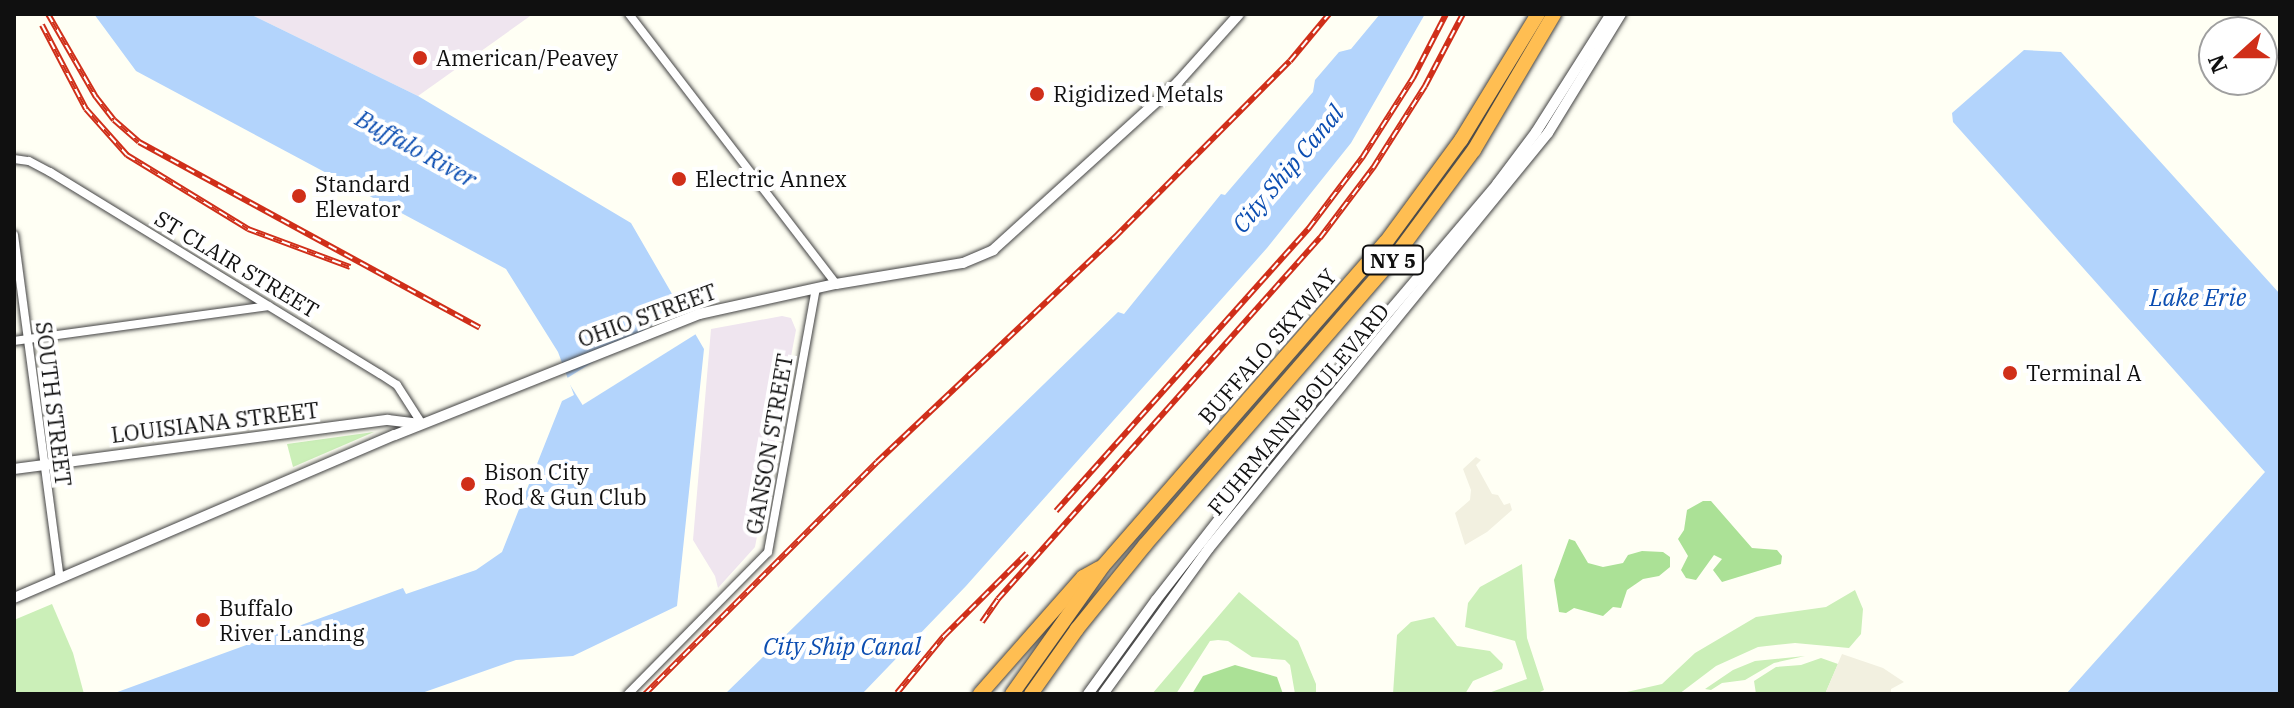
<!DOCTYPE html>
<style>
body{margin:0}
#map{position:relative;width:2294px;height:708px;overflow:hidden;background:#fffff4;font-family:"IBM Plex Serif",serif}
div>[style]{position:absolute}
.industrial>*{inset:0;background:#efe5ef}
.green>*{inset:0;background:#cbefb8}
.forest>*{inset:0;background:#abe196}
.plaza>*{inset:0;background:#f2f0e0}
.water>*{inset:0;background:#b3d4fc}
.pier>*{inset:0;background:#fffff4;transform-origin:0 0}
.roads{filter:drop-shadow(0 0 2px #434343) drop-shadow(0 0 2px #434343)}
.minor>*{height:8px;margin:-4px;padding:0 4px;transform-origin:4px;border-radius:4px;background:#fff}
.tertiary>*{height:10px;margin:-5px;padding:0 5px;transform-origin:5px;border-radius:5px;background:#fff}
.motorway>*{height:14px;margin:-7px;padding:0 7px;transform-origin:7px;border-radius:7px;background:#ffbe52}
.rail>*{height:6px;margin-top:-3px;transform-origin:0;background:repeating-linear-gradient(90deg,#fff 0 9px,#d02f19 0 18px);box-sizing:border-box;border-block:2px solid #d02f19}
.dots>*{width:22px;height:22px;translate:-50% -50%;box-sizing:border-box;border:4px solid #fff;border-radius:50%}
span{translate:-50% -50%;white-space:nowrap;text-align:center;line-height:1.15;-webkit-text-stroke:8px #fff;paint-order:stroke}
.shield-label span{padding:2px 6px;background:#fff;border:2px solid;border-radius:6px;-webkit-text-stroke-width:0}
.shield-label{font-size:20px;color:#101010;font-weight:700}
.poi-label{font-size:22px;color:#101010}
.left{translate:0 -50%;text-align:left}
.street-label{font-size:22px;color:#101010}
.water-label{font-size:24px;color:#0b4db1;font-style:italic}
.frame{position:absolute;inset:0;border:16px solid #101010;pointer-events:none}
.north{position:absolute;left:2198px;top:16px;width:80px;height:80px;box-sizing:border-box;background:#fff;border:2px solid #9f9f9f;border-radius:50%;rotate:249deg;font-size:22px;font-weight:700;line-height:32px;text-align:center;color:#101010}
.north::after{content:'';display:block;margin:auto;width:28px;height:36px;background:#d02f19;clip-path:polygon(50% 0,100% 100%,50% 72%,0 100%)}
</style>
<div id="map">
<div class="industrial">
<div style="clip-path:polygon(250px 14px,533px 14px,418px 96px)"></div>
<div style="clip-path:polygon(782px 316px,791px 318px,796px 330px,755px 547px,718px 588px,715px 576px,693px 540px,711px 329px)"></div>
</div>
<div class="green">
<div style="clip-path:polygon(374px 432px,293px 467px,287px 444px)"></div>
<div style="clip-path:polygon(1522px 564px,1527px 638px,1544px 690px,1536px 694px,1486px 694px,1527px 679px,1515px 641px,1465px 627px,1468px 603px,1480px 587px)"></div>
<div style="clip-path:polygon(1855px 590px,1863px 609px,1861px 634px,1849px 648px,1795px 643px,1758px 647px,1716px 666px,1679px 694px,1618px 694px,1662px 684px,1695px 653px,1756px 617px,1826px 607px)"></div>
<div style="clip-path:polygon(1239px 592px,1298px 641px,1316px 684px,1316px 694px,1295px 694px,1290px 665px,1285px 660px,1252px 657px,1228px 641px,1218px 640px,1210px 641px,1176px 694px,1152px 694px)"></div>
<div style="clip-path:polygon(52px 604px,73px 653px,84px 694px,14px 694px,14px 620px)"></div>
<div style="clip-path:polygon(1434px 617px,1457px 646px,1490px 651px,1503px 664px,1502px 669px,1473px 681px,1465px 694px,1393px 694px,1397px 635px,1411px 622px)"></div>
<div style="clip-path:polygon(1805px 656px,1774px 663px,1745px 680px,1722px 683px,1711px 690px,1705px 689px,1733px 670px,1755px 661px)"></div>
<div style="clip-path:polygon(1821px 658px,1838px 664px,1825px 694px,1756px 694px,1754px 681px,1776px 667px,1801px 665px)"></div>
</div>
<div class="forest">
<div style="clip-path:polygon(1703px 501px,1711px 501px,1752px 548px,1777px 550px,1782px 556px,1781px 564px,1722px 582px,1713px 570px,1722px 559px,1714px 555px,1696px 580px,1686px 578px,1681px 570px,1688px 556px,1678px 539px,1684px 530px,1687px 510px)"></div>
<div style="clip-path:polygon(1569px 539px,1575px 541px,1588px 563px,1603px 567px,1623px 563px,1628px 555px,1642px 551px,1663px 552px,1670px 557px,1670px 567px,1659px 576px,1643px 579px,1627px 590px,1621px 608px,1613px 607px,1603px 616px,1574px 608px,1566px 613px,1559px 612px,1554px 580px)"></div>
<div style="clip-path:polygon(1235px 665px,1277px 677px,1283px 694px,1192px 694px,1203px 676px)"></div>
</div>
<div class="plaza">
<div style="clip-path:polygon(1476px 457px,1481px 460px,1476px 465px,1492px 494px,1498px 495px,1504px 505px,1510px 503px,1512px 510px,1487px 532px,1465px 545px,1455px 513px,1470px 500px,1471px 490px,1463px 469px)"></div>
<div style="clip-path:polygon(1842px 654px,1883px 668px,1904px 682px,1891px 689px,1891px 694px,1825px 694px)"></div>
</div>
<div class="water">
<div style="clip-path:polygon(94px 14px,250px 14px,418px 96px,631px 223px,704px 349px,677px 606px,573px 656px,516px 660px,419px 694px,112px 694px,403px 588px,406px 594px,476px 570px,502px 552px,562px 401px,574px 395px,558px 352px,506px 269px,136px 71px)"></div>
<div style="clip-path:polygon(1380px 14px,1425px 14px,1351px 143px,1267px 248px,966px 586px,862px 694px,725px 694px,1118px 312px,1124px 314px,1221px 194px,1225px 195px,1313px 92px,1315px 80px,1339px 52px,1351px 49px)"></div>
<div style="clip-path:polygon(2024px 50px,2061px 52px,2280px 294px,2280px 694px,2066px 694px,2265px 472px,1953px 122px,1952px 113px)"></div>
</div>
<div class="pier">
<div style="left:684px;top:305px;width:31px;height:139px;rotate:58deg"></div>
</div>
<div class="roads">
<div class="minor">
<div style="left:629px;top:14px;width:340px;rotate:52.5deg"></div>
<div style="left:14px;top:159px;width:15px;rotate:8deg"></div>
<div style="left:29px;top:161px;width:24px;rotate:28deg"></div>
<div style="left:50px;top:172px;width:387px;rotate:31.5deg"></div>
<div style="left:380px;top:374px;width:20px;rotate:33deg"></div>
<div style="left:397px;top:385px;width:46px;rotate:57.3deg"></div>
<div style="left:14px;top:235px;width:346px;rotate:82.4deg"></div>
<div style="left:14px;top:341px;width:257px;rotate:-7.8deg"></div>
<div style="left:628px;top:694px;width:199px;rotate:-45.4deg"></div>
<div style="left:768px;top:552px;width:268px;rotate:-79.7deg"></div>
</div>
<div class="tertiary">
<div style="left:14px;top:469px;width:377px;rotate:-7.5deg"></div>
<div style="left:388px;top:420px;width:32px;rotate:7deg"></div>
<div style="left:14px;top:598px;width:414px;rotate:-23.2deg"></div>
<div style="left:395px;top:435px;width:327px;rotate:-21.7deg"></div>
<div style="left:699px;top:314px;width:140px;rotate:-12.4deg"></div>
<div style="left:836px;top:284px;width:129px;rotate:-9.4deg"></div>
<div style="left:963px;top:263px;width:33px;rotate:-23deg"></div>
<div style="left:993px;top:250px;width:250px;rotate:-42.2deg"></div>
<div style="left:1178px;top:82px;width:91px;rotate:-48.1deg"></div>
<div style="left:1088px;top:694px;width:116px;rotate:-54.1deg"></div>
<div style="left:1156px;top:600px;width:221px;rotate:-52deg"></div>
<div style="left:1292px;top:426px;width:317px;rotate:-49.7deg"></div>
<div style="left:1497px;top:184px;width:65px;rotate:-53.1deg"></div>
<div style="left:1536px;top:132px;width:140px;rotate:-57.6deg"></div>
<div style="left:1103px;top:694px;width:180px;rotate:-54deg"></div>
<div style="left:1209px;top:548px;width:536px;rotate:-50.76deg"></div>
<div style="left:1548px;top:133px;width:140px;rotate:-58.5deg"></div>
</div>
<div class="motorway">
<div style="left:980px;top:694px;width:156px;rotate:-48.6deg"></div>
<div style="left:1083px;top:577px;width:18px;rotate:-29deg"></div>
<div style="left:1012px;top:694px;width:157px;rotate:-54.6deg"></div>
<div style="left:1103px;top:566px;width:430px;rotate:-48.9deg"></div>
<div style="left:1386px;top:242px;width:127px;rotate:-53.7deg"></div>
<div style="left:1461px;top:140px;width:148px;rotate:-58.6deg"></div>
<div style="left:1031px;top:694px;width:80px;rotate:-54.7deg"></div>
<div style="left:1077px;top:629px;width:108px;rotate:-51deg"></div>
<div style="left:1145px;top:545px;width:380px;rotate:-49.1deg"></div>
<div style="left:1394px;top:258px;width:134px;rotate:-53.5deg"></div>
<div style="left:1474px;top:150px;width:158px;rotate:-59.5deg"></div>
</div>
</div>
<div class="rail">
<div style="left:48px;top:14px;width:96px;rotate:60deg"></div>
<div style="left:96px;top:97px;width:29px;rotate:52deg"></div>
<div style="left:114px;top:120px;width:33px;rotate:41deg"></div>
<div style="left:139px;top:142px;width:388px;rotate:28.6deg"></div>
<div style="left:42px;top:25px;width:95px;rotate:62.4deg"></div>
<div style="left:86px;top:109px;width:62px;rotate:48.3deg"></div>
<div style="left:127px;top:155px;width:142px;rotate:31.4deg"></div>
<div style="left:248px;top:229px;width:109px;rotate:20.4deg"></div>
<div style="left:1056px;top:511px;width:380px;rotate:-48.2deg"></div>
<div style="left:1309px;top:228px;width:88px;rotate:-52.9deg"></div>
<div style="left:1362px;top:158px;width:95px;rotate:-57.5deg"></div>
<div style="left:1413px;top:78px;width:72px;rotate:-62.7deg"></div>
<div style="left:982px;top:622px;width:28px;rotate:-55deg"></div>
<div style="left:998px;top:599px;width:484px;rotate:-48.3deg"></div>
<div style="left:1320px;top:238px;width:88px;rotate:-52.9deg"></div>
<div style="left:1373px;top:168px;width:97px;rotate:-57.6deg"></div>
<div style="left:1425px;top:86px;width:81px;rotate:-62.2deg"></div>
<div style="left:897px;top:693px;width:74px;rotate:-50.5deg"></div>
<div style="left:944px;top:636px;width:117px;rotate:-45deg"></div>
<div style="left:645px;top:694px;width:328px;rotate:-45deg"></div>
<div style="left:877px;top:462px;width:328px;rotate:-43.4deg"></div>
<div style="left:1115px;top:237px;width:248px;rotate:-45.2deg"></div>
<div style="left:1290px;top:61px;width:61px;rotate:-50.3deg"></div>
</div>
<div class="dots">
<div style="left:420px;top:58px;background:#d02f19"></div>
<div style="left:1037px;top:94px;background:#d02f19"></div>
<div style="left:679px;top:179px;background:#d02f19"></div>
<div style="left:299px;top:196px;background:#d02f19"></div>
<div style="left:2010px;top:373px;background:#d02f19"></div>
<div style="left:468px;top:484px;background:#d02f19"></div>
<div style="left:203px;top:620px;background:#d02f19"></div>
</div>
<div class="shield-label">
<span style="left:1393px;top:260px">NY 5</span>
</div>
<div class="poi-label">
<span class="left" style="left:436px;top:58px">American/Peavey</span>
<span class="left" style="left:1053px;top:94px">Rigidized Metals</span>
<span class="left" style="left:695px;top:179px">Electric Annex</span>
<span class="left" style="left:315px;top:196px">Standard<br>Elevator</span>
<span class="left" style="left:2026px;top:373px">Terminal A</span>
<span class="left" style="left:484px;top:484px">Bison City<br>Rod &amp; Gun Club</span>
<span class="left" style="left:219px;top:620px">Buffalo<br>River Landing</span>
</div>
<div class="street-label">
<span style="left:237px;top:264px;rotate:31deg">ST CLAIR STREET</span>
<span style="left:647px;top:315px;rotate:-20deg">OHIO STREET</span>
<span style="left:1267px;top:346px;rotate:-49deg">BUFFALO SKYWAY</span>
<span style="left:54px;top:404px;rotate:83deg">SOUTH STREET</span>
<span style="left:1298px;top:409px;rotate:-50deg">FUHRMANN BOULEVARD</span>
<span style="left:215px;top:422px;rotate:-7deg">LOUISIANA STREET</span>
<span style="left:769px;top:444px;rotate:-80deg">GANSON STREET</span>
</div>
<div class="water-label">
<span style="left:416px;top:149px;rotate:29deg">Buffalo River</span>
<span style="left:1288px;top:169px;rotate:-50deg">City Ship Canal</span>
<span style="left:2198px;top:298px">Lake Erie</span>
<span style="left:842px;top:647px">City Ship Canal</span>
</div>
<div class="frame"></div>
<div class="north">N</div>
</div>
